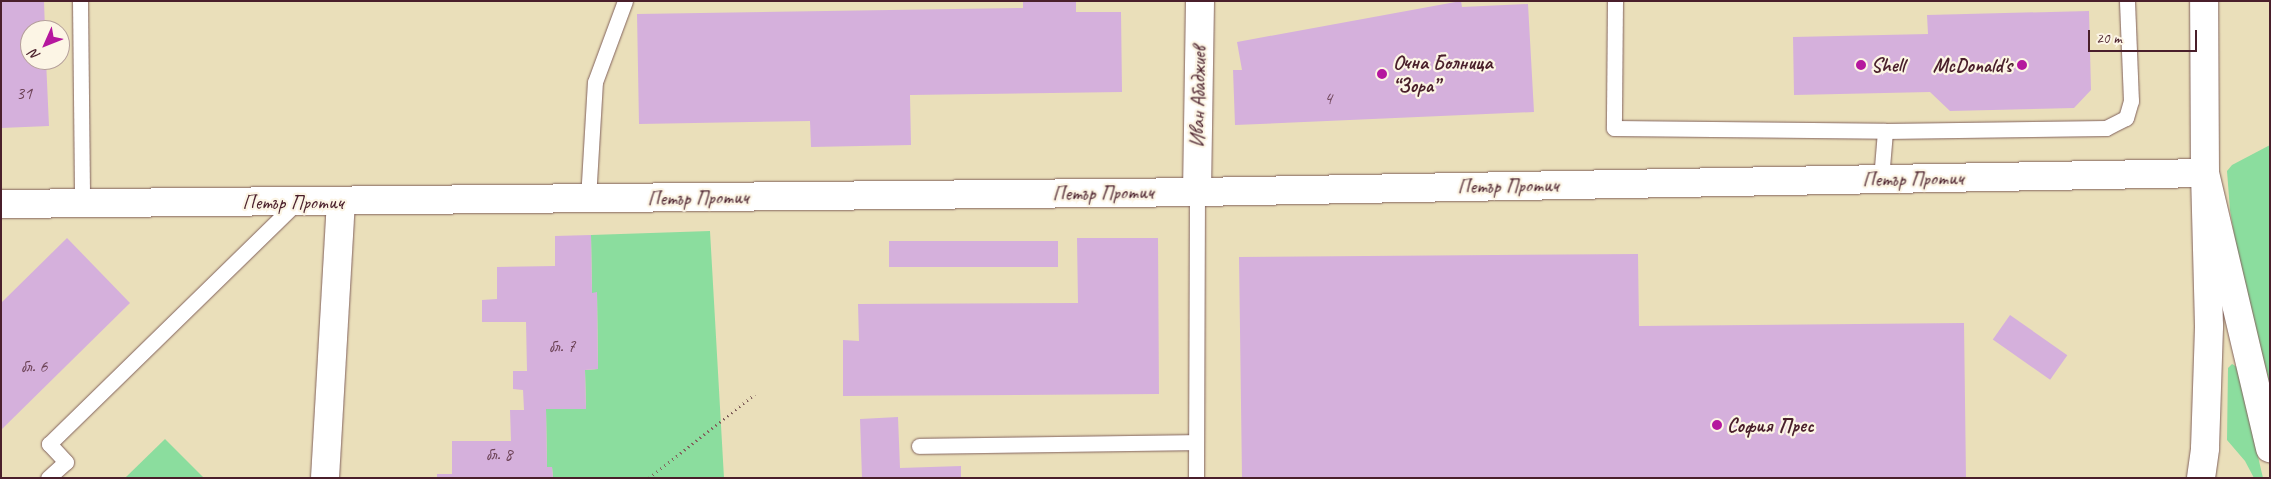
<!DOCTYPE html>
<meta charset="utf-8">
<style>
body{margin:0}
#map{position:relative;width:2271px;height:479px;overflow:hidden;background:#eadfba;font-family:Caveat,sans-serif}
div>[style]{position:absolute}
.green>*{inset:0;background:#8bdd9e}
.building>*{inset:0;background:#d5b0dc;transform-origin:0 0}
.path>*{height:3px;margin-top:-1.5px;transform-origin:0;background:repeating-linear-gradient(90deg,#82625d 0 1px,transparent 0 5px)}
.roads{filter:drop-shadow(0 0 1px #82625d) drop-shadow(0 0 1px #82625d)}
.service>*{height:15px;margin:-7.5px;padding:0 7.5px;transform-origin:7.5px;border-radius:7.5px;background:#fff}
.minor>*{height:28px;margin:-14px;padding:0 14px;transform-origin:14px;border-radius:14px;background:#fff}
.trunk>*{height:28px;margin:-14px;padding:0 14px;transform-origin:14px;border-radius:14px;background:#fff}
.dots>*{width:14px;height:14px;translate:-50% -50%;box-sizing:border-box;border:2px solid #fcf5e5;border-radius:50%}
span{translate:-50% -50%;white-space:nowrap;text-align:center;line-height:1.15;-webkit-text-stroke:4.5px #fcf5e5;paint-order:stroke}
.number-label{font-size:18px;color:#6d4357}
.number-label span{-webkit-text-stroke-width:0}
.poi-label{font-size:20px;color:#4a1f2b;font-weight:700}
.left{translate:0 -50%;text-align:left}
.right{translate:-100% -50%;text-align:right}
.street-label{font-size:20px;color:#4a1f2b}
.frame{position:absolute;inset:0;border:2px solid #4a1f2b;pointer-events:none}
.north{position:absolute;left:20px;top:20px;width:50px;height:50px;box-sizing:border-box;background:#fcf5e5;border:1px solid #b59f9b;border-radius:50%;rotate:226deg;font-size:14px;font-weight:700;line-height:20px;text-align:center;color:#4a1f2b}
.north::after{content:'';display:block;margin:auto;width:18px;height:22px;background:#b5179e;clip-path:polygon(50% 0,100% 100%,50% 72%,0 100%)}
.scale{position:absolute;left:2088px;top:30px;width:109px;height:22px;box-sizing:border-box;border:2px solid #4a1f2b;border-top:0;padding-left:6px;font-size:15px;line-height:18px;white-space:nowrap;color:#4a1f2b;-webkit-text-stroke:4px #fcf5e5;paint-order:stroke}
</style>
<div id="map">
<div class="green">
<div style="clip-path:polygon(2270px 145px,2270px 388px,2235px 240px,2230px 210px,2227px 171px,2232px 165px)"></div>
<div style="clip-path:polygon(710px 231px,724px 478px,553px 478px,552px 467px,547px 467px,546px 409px,586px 409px,585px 370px,598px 369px,597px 293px,592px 293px,591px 235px)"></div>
<div style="clip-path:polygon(2232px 364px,2237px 367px,2263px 478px,2254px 478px,2245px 461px,2227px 440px,2228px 368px)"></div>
<div style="clip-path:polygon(165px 439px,204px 478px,125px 478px)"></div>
</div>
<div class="building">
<div style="clip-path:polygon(1px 1px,44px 1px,45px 30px,30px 30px,30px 60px,46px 60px,49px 126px,1px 128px)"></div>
<div style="clip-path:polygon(1023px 1px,1076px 1px,1076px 12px,1121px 12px,1122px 92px,910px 95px,911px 145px,811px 147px,810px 121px,639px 124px,637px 14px,1023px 8px)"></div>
<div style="clip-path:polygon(1461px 1px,1462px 7px,1528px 4px,1534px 112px,1235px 125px,1233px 70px,1242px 70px,1237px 42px)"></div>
<div style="clip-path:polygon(2089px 11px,2091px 90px,2074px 108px,1950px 111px,1930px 92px,1794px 95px,1793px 37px,1928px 34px,1927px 15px)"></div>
<div style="clip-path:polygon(591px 235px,592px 293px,597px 292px,598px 369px,585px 370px,586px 409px,546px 409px,547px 467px,552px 467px,553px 478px,437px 478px,437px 474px,452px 474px,452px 441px,511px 441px,510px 410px,524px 410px,523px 390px,513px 389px,513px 371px,527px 371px,526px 322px,482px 322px,482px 300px,497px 299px,497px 267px,555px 266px,555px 236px)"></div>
<div style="clip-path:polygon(67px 238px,130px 303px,1px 430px,1px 303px)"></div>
<div style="clip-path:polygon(1077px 238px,1158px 238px,1159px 394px,843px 396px,843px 340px,859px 341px,858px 304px,1078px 303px)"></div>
<div style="left:1058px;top:241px;width:26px;height:169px;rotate:90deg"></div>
<div style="clip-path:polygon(1638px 254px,1639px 326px,1964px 323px,1966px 478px,1242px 478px,1239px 257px)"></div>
<div style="left:2010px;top:315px;width:70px;height:30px;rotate:35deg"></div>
<div style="clip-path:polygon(898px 417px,900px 468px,961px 466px,961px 478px,862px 478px,860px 419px)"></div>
</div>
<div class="path">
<div style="left:649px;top:478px;width:135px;rotate:-38.4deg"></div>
</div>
<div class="roads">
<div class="service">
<div style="left:80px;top:1px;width:203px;rotate:89.4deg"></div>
<div style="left:1615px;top:1px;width:127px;rotate:90.5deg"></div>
<div style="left:1614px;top:128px;width:271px;rotate:0.6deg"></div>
<div style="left:1885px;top:131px;width:221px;rotate:-0.8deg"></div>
<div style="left:2106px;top:128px;width:22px;rotate:-27deg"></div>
<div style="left:2126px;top:118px;width:18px;rotate:-74deg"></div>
<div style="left:2131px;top:101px;width:100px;rotate:-92.3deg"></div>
<div style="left:1881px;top:179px;width:48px;rotate:-85.2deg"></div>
<div style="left:588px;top:199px;width:117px;rotate:-86.6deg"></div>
<div style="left:595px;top:82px;width:86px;rotate:-69.7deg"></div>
<div style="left:919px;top:446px;width:277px;rotate:-0.8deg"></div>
<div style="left:48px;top:478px;width:24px;rotate:-42deg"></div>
<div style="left:66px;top:462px;width:25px;rotate:-133deg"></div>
<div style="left:49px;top:444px;width:347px;rotate:-44.3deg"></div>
<div style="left:1196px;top:478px;width:286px;rotate:-89.8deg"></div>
</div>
<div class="minor">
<div style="left:1197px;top:192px;width:191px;rotate:-89.1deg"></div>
<div style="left:1px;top:204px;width:1196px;rotate:-0.57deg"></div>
<div style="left:1197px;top:192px;width:1008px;rotate:-1.08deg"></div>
<div style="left:325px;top:478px;width:276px;rotate:-86.7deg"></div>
<div style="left:2201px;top:478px;width:30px;rotate:-82deg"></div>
<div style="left:2205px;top:448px;width:122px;rotate:-88.1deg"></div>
<div style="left:2209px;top:326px;width:153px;rotate:-91.5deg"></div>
<div style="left:2205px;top:173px;width:172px;rotate:-90.3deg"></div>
</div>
<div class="trunk">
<div style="left:2205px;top:173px;width:283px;rotate:76.7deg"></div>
</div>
</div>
<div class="dots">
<div style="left:1861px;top:65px;background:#b5179e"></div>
<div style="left:2022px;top:65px;background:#b5179e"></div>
<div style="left:1382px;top:74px;background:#b5179e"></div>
<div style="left:1717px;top:425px;background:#b5179e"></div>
</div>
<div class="number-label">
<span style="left:24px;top:93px">31</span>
<span style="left:1328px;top:98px">4</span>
<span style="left:562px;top:346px">бл. 7</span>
<span style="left:34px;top:366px">бл. 6</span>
<span style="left:499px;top:454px">бл. 8</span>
</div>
<div class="poi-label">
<span class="left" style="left:1393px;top:74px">Очна Болница<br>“Зора”</span>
<span class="left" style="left:1871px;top:65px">Shell</span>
<span class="right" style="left:2012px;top:65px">McDonald's</span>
<span class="left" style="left:1727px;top:425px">София Прес</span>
</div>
<div class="street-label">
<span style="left:1198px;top:97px;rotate:-89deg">Иван Абаджиев</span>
<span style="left:1913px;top:179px;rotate:-1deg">Петър Протич</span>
<span style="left:1508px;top:186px;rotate:-1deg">Петър Протич</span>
<span style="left:1103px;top:193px;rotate:-1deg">Петър Протич</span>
<span style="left:698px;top:198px;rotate:-1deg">Петър Протич</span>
<span style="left:293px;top:202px">Петър Протич</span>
</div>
<div class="frame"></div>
<div class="north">N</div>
<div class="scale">20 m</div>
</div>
